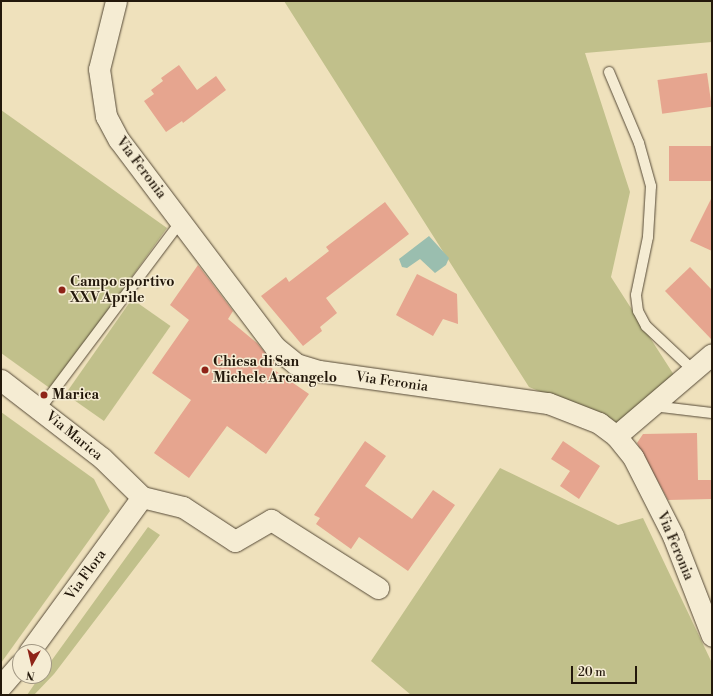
<!DOCTYPE html>
<style>
body{margin:0}
#map{position:relative;width:713px;height:696px;overflow:hidden;background:#efe1bc;font-family:"Libre Bodoni",serif}
div>[style]{position:absolute}
.green>*{inset:0;background:#c1c08b;transform-origin:0 0}
.water>*{inset:0;background:#9abeaf}
.building>*{inset:0;background:#e6a58f;transform-origin:0 0}
.roads{filter:drop-shadow(0 0 1px #564a37) drop-shadow(0 0 1px #564a37)}
.lane>*{height:10px;margin:-5px;padding:0 5px;transform-origin:5px;border-radius:5px;background:#f5ecd3}
.street>*{height:21px;margin:-10.5px;padding:0 10.5px;transform-origin:10.5px;border-radius:10.5px;background:#f5ecd3}
.dots>*{width:11px;height:11px;translate:-50% -50%;box-sizing:border-box;border:2px solid #f5ecd3;border-radius:50%}
span{translate:-50% -50%;white-space:nowrap;text-align:center;line-height:1.15;-webkit-text-stroke:3px #f5ecd3;paint-order:stroke}
.street-label{font-size:14px;color:#23180b}
.poi-label{font-size:14px;color:#23180b;font-weight:700}
.left{translate:0 -50%;text-align:left}
.frame{position:absolute;inset:0;border:2px solid #23180b;pointer-events:none}
.north{position:absolute;left:12px;top:644px;width:40px;height:40px;box-sizing:border-box;background:#f5ecd3;border:1px solid #a19783;border-radius:50%;rotate:188deg;font-size:11px;font-weight:700;line-height:16px;text-align:center;color:#23180b}
.north::after{content:'';display:block;margin:auto;width:14px;height:18px;background:#8f2418;clip-path:polygon(50% 0,100% 100%,50% 72%,0 100%)}
.scale{position:absolute;left:571px;top:666px;width:66px;height:18px;box-sizing:border-box;border:2px solid #23180b;border-top:0;padding-left:5px;font-size:12px;line-height:14px;white-space:nowrap;color:#23180b;-webkit-text-stroke:3px #f5ecd3;paint-order:stroke}
</style>
<div id="map">
<div class="green">
<div style="clip-path:polygon(284px 1px,712px 1px,712px 42px,585px 53px,630px 192px,611px 277px,674px 375px,618px 424px,529px 387px)"></div>
<div style="clip-path:polygon(1px 110px,167px 228px,51px 389px,1px 353px)"></div>
<div style="left:132px;top:299px;width:47px;height:116px;rotate:35deg"></div>
<div style="clip-path:polygon(1px 412px,94px 479px,110px 511px,1px 663px)"></div>
<div style="clip-path:polygon(500px 468px,618px 525px,643px 518px,712px 663px,712px 695px,411px 695px,371px 661px)"></div>
<div style="clip-path:polygon(148px 527px,160px 535px,54px 674px,34px 695px,27px 695px,40px 676px,44px 676px,44px 671px)"></div>
</div>
<div class="water">
<div style="clip-path:polygon(429px 236px,449px 258px,446px 265px,435px 273px,420px 259px,407px 268px,402px 267px,399px 259px)"></div>
</div>
<div class="building">
<div style="clip-path:polygon(179px 65px,197px 90px,216px 76px,226px 90px,183px 123px,182px 121px,166px 132px,144px 101px,154px 94px,151px 90px,163px 81px,161px 78px)"></div>
<div style="left:707px;top:73px;width:34px;height:50px;rotate:82deg"></div>
<div style="left:712px;top:146px;width:35px;height:43px;rotate:90deg"></div>
<div style="clip-path:polygon(712px 197px,712px 251px,690px 241px)"></div>
<div style="clip-path:polygon(385px 202px,409px 234px,326px 298px,337px 313px,320px 327px,322px 331px,303px 346px,261px 296px,286px 277px,289px 282px,329px 251px,326px 247px)"></div>
<div style="clip-path:polygon(198px 265px,233px 311px,228px 319px,257px 343px,274px 363px,270px 367px,309px 394px,266px 454px,227px 426px,189px 478px,154px 453px,191px 400px,152px 373px,189px 320px,170px 305px)"></div>
<div style="clip-path:polygon(690px 267px,712px 290px,712px 340px,665px 291px)"></div>
<div style="clip-path:polygon(417px 274px,457px 294px,458px 324px,443px 319px,433px 336px,396px 315px)"></div>
<div style="clip-path:polygon(697px 433px,698px 480px,711px 480px,711px 499px,668px 500px,637px 443px,643px 434px)"></div>
<div style="clip-path:polygon(365px 441px,386px 456px,365px 486px,412px 519px,433px 490px,455px 505px,408px 571px,359px 537px,351px 549px,316px 524px,320px 518px,314px 515px)"></div>
<div style="clip-path:polygon(563px 441px,600px 466px,579px 499px,560px 486px,570px 471px,551px 459px)"></div>
</div>
<div class="roads">
<div class="lane">
<div style="left:609px;top:72px;width:77px;rotate:67.1deg"></div>
<div style="left:639px;top:143px;width:45px;rotate:74.4deg"></div>
<div style="left:651px;top:186px;width:51px;rotate:93.4deg"></div>
<div style="left:648px;top:237px;width:59px;rotate:101.7deg"></div>
<div style="left:636px;top:295px;width:16px;rotate:83deg"></div>
<div style="left:638px;top:311px;width:17px;rotate:62deg"></div>
<div style="left:646px;top:326px;width:64px;rotate:43.1deg"></div>
<div style="left:653px;top:406px;width:59px;rotate:6.8deg"></div>
<div style="left:40px;top:409px;width:235px;rotate:-53.1deg"></div>
</div>
<div class="street">
<div style="left:116px;top:1px;width:70px;rotate:104deg"></div>
<div style="left:99px;top:69px;width:48px;rotate:81.5deg"></div>
<div style="left:106px;top:116px;width:27px;rotate:62deg"></div>
<div style="left:119px;top:140px;width:259px;rotate:53deg"></div>
<div style="left:275px;top:347px;width:27px;rotate:39deg"></div>
<div style="left:296px;top:364px;width:24px;rotate:17deg"></div>
<div style="left:319px;top:371px;width:231px;rotate:8deg"></div>
<div style="left:548px;top:403px;width:55px;rotate:21.4deg"></div>
<div style="left:599px;top:423px;width:21px;rotate:37deg"></div>
<div style="left:616px;top:436px;width:27px;rotate:51deg"></div>
<div style="left:633px;top:457px;width:89px;rotate:63.1deg"></div>
<div style="left:673px;top:536px;width:107px;rotate:68.7deg"></div>
<div style="left:1px;top:380px;width:128px;rotate:37.7deg"></div>
<div style="left:102px;top:458px;width:56px;rotate:44.3deg"></div>
<div style="left:142px;top:497px;width:42px;rotate:13.7deg"></div>
<div style="left:183px;top:507px;width:62px;rotate:33.2deg"></div>
<div style="left:235px;top:541px;width:42px;rotate:-30.3deg"></div>
<div style="left:271px;top:520px;width:127px;rotate:32.4deg"></div>
<div style="left:616px;top:436px;width:126px;rotate:-40.5deg"></div>
<div style="left:29px;top:652px;width:192px;rotate:-53.9deg"></div>
<div style="left:1px;top:686px;width:29px;rotate:-49deg"></div>
</div>
</div>
<div class="dots">
<div style="left:62px;top:290px;background:#8f2418"></div>
<div style="left:205px;top:370px;background:#8f2418"></div>
<div style="left:44px;top:395px;background:#8f2418"></div>
</div>
<div class="street-label">
<span style="left:141px;top:168px;rotate:53deg">Via Feronia</span>
<span style="left:392px;top:382px;rotate:8deg">Via Feronia</span>
<span style="left:74px;top:436px;rotate:39deg">Via Marica</span>
<span style="left:675px;top:546px;rotate:67deg">Via Feronia</span>
<span style="left:86px;top:575px;rotate:-54deg">Via Flora</span>
</div>
<div class="poi-label">
<span class="left" style="left:70px;top:290px">Campo sportivo<br>XXV Aprile</span>
<span class="left" style="left:213px;top:370px">Chiesa di San<br>Michele Arcangelo</span>
<span class="left" style="left:52px;top:395px">Marica</span>
</div>
<div class="frame"></div>
<div class="north">N</div>
<div class="scale">20 m</div>
</div>
